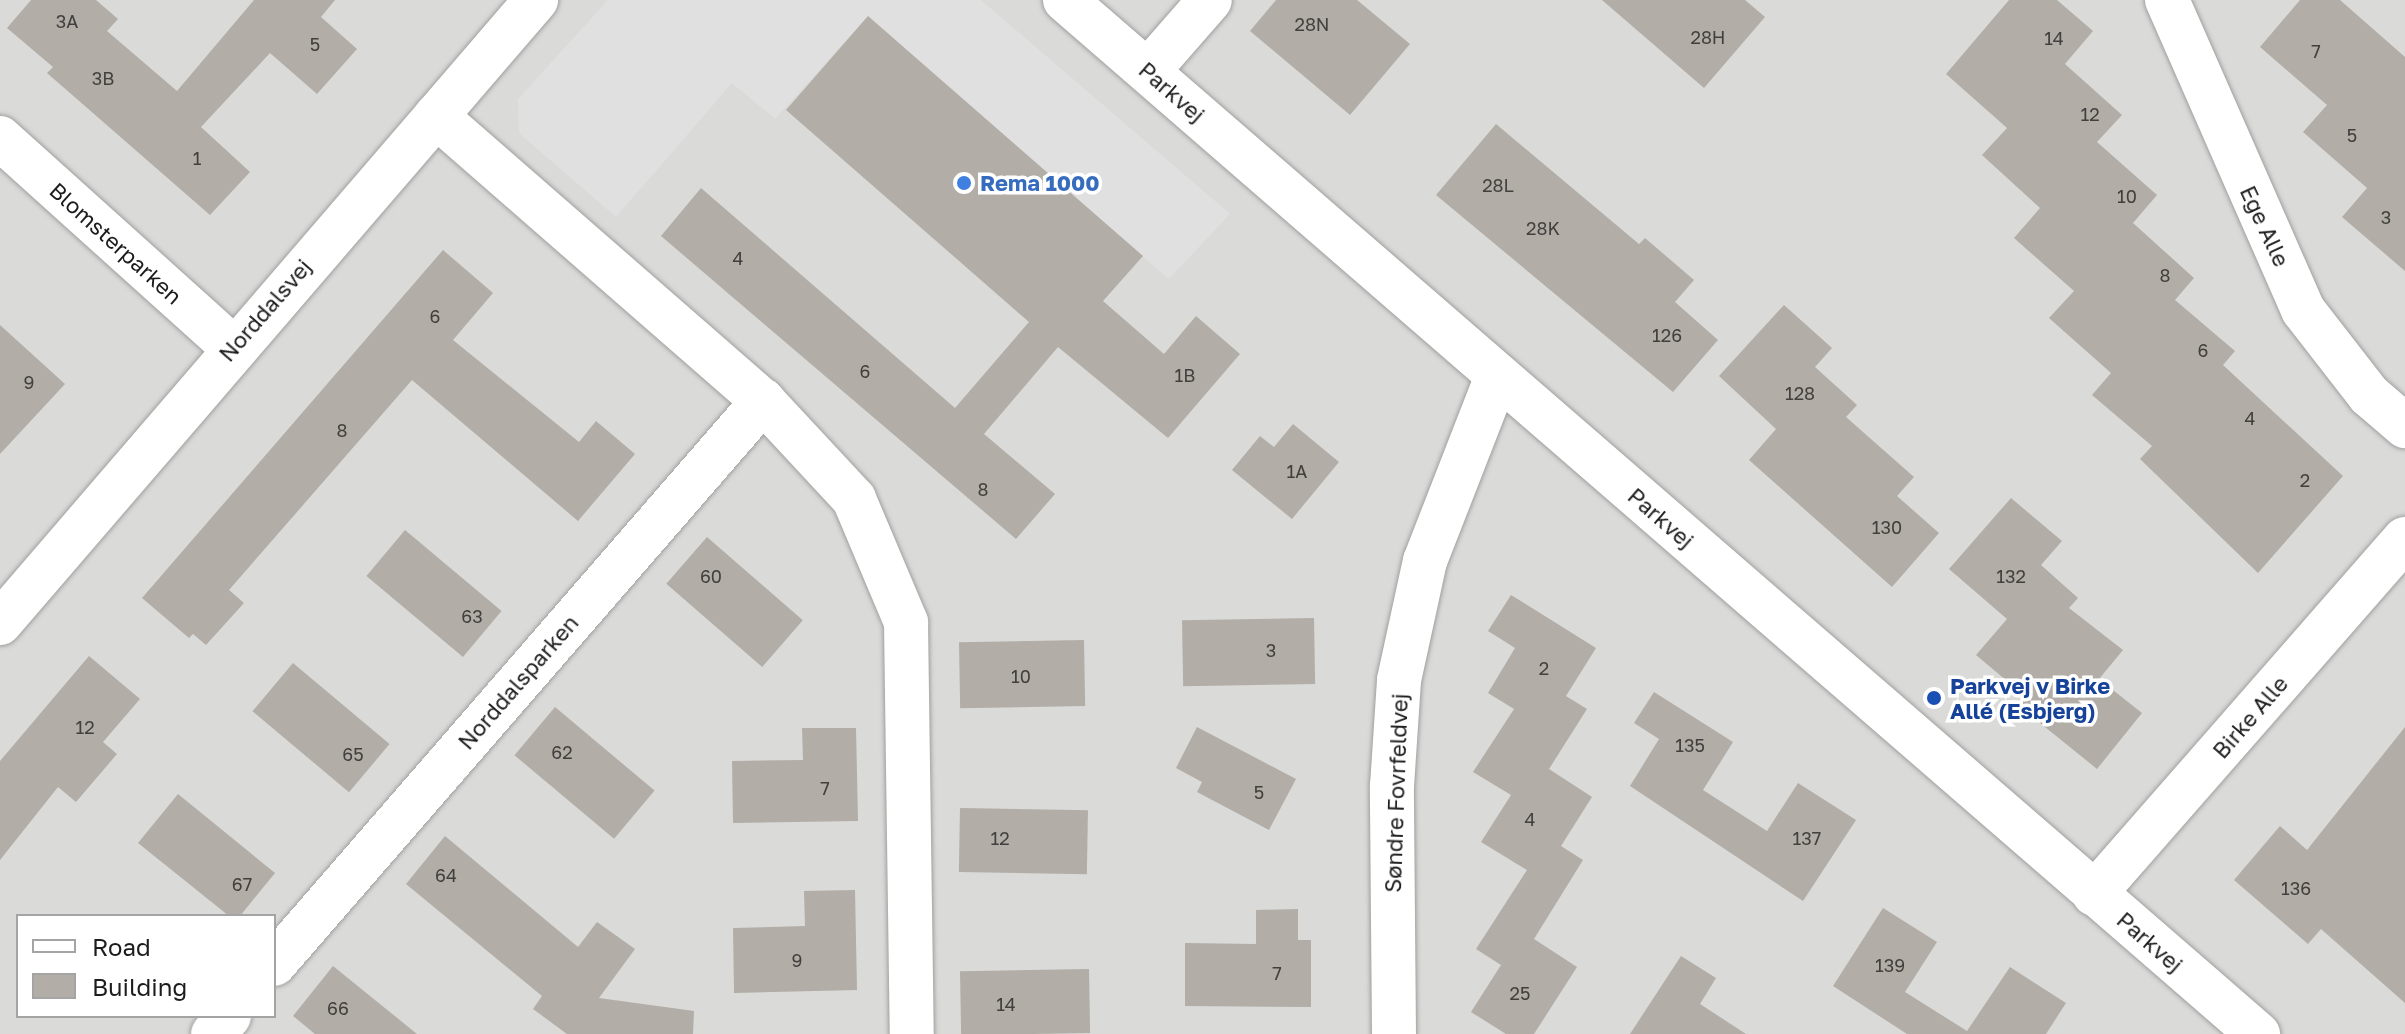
<!DOCTYPE html>
<meta charset="utf-8">
<style>
body{margin:0}
#map{position:relative;width:2405px;height:1034px;overflow:hidden;background:#edebe3;font-family:"Golos Text",sans-serif}
div>[style]{position:absolute}
.residential>*{inset:0;background:#dadad9}
.parking>*{inset:0;background:#e0e0e0}
.building>*{inset:0;background:#b2ada6;transform-origin:0 0}
.roads{filter:drop-shadow(0 0 2px #a0a0a0) drop-shadow(0 0 2px #a0a0a0)}
.minor>*{height:44px;margin:-22px;padding:0 22px;transform-origin:22px;border-radius:22px;background:#fff}
.dots>*{width:22px;height:22px;translate:-50% -50%;box-sizing:border-box;border:4px solid #fff;border-radius:50%}
span{translate:-50% -50%;white-space:nowrap;text-align:center;line-height:1.15;-webkit-text-stroke:7px #fff;paint-order:stroke}
.number-label{font-size:18px;color:#42403e}
.number-label span{-webkit-text-stroke-width:0}
.street-label{font-size:22px;color:#1c1c1c}
.shop-label{font-size:22px;color:#366cbe;font-weight:700}
.left{translate:0 -50%;text-align:left}
.transit-label{font-size:22px;color:#164399;font-weight:700}
.legend{position:absolute;left:16px;top:914px;width:260px;height:104px;box-sizing:border-box;background:#fff;border:2px solid #a4a4a4;margin:0;padding:10px 14px;list-style:none;font-size:24px;color:#1c1c1c}
.legend li{display:flex;align-items:center;gap:16px;height:40px}
.legend b{width:40px;border:2px solid #a4a4a4}
</style>
<div id="map">
<div class="residential">
<div style="clip-path:polygon(evenodd,0 0,2405px 0,2405px 1034px,0 1034px,0 0,18px 916px,274px 916px,274px 1016px,18px 1016px,18px 916px)"></div>
</div>
<div class="parking">
<div style="clip-path:polygon(608px 0,981px 0,1230px 214px,1169px 279px,868px 16px,775px 119px,732px 83px,616px 217px,519px 133px,518px 99px)"></div>
</div>
<div class="building">
<div style="clip-path:polygon(31px 0,96px 0,118px 19px,107px 31px,177px 91px,254px 0,335px 0,321px 17px,357px 49px,317px 94px,270px 53px,201px 127px,250px 172px,210px 215px,47px 73px,53px 67px,7px 28px)"></div>
<div style="clip-path:polygon(1276px 0,1357px 0,1410px 44px,1350px 115px,1250px 31px)"></div>
<div style="clip-path:polygon(1602px 0,1745px 0,1765px 17px,1704px 88px)"></div>
<div style="clip-path:polygon(2009px 0,2057px 0,2093px 31px,2065px 64px,2122px 115px,2097px 142px,2157px 195px,2133px 223px,2194px 278px,2175px 300px,2235px 351px,2223px 365px,2343px 476px,2258px 573px,2140px 459px,2152px 446px,2092px 395px,2111px 373px,2049px 318px,2074px 291px,2014px 238px,2040px 208px,1982px 155px,2007px 128px,1946px 74px)"></div>
<div style="clip-path:polygon(2300px 0,2340px 0,2405px 57px,2405px 271px,2342px 217px,2367px 188px,2303px 132px,2327px 105px,2260px 47px)"></div>
<div style="clip-path:polygon(868px 16px,1143px 256px,1103px 301px,1164px 354px,1196px 316px,1240px 354px,1168px 438px,1058px 347px,984px 434px,1055px 494px,1016px 539px,661px 236px,701px 188px,955px 408px,1029px 322px,786px 110px)"></div>
<div style="clip-path:polygon(1496px 124px,1639px 244px,1645px 238px,1694px 280px,1675px 302px,1718px 340px,1673px 392px,1436px 195px)"></div>
<div style="clip-path:polygon(443px 250px,493px 293px,453px 340px,579px 442px,596px 421px,635px 454px,578px 521px,412px 380px,229px 590px,244px 603px,206px 645px,193px 634px,189px 638px,142px 598px)"></div>
<div style="clip-path:polygon(1784px 305px,1832px 348px,1815px 367px,1857px 405px,1846px 417px,1914px 477px,1897px 496px,1939px 533px,1892px 587px,1749px 460px,1776px 429px,1719px 376px)"></div>
<div style="clip-path:polygon(0 325px,65px 384px,0 454px)"></div>
<div style="clip-path:polygon(1293px 424px,1339px 462px,1292px 519px,1232px 470px,1260px 436px,1274px 447px)"></div>
<div style="clip-path:polygon(2011px 498px,2062px 541px,2041px 565px,2078px 598px,2069px 608px,2123px 650px,2099px 679px,2142px 713px,2097px 769px,2019px 706px,2026px 697px,1976px 655px,2007px 619px,1949px 569px)"></div>
<div style="left:405px;top:530px;width:126px;height:60px;rotate:40deg"></div>
<div style="left:707px;top:537px;width:127px;height:62px;rotate:41deg"></div>
<div style="clip-path:polygon(1511px 595px,1596px 648px,1566px 696px,1587px 709px,1549px 769px,1592px 797px,1561px 846px,1583px 860px,1534px 939px,1577px 967px,1534px 1034px,1506px 1034px,1471px 1012px,1501px 965px,1476px 949px,1527px 870px,1481px 842px,1511px 795px,1473px 772px,1514px 709px,1488px 693px,1515px 648px,1488px 631px)"></div>
<div style="left:1314px;top:618px;width:66px;height:132px;rotate:89deg"></div>
<div style="left:1084px;top:640px;width:66px;height:125px;rotate:89deg"></div>
<div style="clip-path:polygon(89px 656px,140px 699px,103px 742px,117px 754px,76px 802px,58px 787px,0 860px,0 761px)"></div>
<div style="left:293px;top:663px;width:126px;height:63px;rotate:40deg"></div>
<div style="clip-path:polygon(1654px 692px,1733px 742px,1703px 790px,1767px 831px,1798px 783px,1856px 820px,1803px 901px,1630px 786px,1659px 739px,1634px 723px)"></div>
<div style="left:555px;top:707px;width:130px;height:63px;rotate:40deg"></div>
<div style="clip-path:polygon(1197px 727px,1296px 779px,1269px 830px,1197px 792px,1202px 782px,1176px 768px)"></div>
<div style="clip-path:polygon(2405px 727px,2405px 1003px,2321px 929px,2308px 944px,2234px 880px,2280px 826px,2307px 850px)"></div>
<div style="clip-path:polygon(802px 728px,856px 728px,858px 821px,733px 823px,732px 761px,803px 760px)"></div>
<div style="clip-path:polygon(178px 794px,275px 873px,240px 916px,229px 916px,138px 843px)"></div>
<div style="left:960px;top:808px;width:128px;height:64px;rotate:1deg"></div>
<div style="clip-path:polygon(445px 836px,578px 947px,597px 922px,635px 949px,599px 998px,694px 1011px,693px 1034px,567px 1034px,533px 1009px,542px 996px,406px 884px)"></div>
<div style="clip-path:polygon(855px 890px,857px 990px,734px 993px,733px 928px,805px 926px,804px 891px)"></div>
<div style="clip-path:polygon(1883px 908px,1937px 942px,1905px 992px,1967px 1031px,2010px 967px,2066px 1003px,2046px 1034px,1907px 1034px,1833px 986px)"></div>
<div style="clip-path:polygon(1298px 909px,1298px 940px,1311px 940px,1311px 1007px,1185px 1006px,1185px 943px,1256px 944px,1256px 910px)"></div>
<div style="clip-path:polygon(1681px 956px,1716px 978px,1700px 1004px,1746px 1034px,1630px 1034px)"></div>
<div style="clip-path:polygon(333px 966px,417px 1034px,315px 1034px,293px 1016px)"></div>
<div style="left:1089px;top:969px;width:64px;height:129px;rotate:89deg"></div>
</div>
<div class="roads">
<div class="minor">
<div style="left:1065px;top:0;width:1579px;rotate:40.92deg"></div>
<div style="left:2167px;top:0;width:339px;rotate:66.3deg"></div>
<div style="left:2303px;top:310px;width:108px;rotate:52.2deg"></div>
<div style="left:2369px;top:395px;width:48px;rotate:40.7deg"></div>
<div style="left:1148px;top:71px;width:94px;rotate:-48.9deg"></div>
<div style="left:436px;top:116px;width:434px;rotate:41.1deg"></div>
<div style="left:763px;top:401px;width:134px;rotate:47.1deg"></div>
<div style="left:854px;top:499px;width:134px;rotate:67.1deg"></div>
<div style="left:906px;top:622px;width:412px;rotate:89.2deg"></div>
<div style="left:0;top:138px;width:312px;rotate:42deg"></div>
<div style="left:0;top:623px;width:822px;rotate:-49.29deg"></div>
<div style="left:2094px;top:894px;width:472px;rotate:-48.8deg"></div>
<div style="left:274px;top:964px;width:746px;rotate:-49.02deg"></div>
<div style="left:213px;top:1034px;width:24px;rotate:-48deg"></div>
<div style="left:1394px;top:1034px;width:248px;rotate:-90.5deg"></div>
<div style="left:1392px;top:786px;width:106px;rotate:-86.2deg"></div>
<div style="left:1399px;top:680px;width:122px;rotate:-77.7deg"></div>
<div style="left:1425px;top:561px;width:199px;rotate:-68.7deg"></div>
</div>
</div>
<div class="dots">
<div style="left:964px;top:183px;background:#3f7fe0"></div>
<div style="left:1934px;top:698px;background:#1a4fb4"></div>
</div>
<div class="number-label">
<span style="left:67px;top:21px">3A</span>
<span style="left:1312px;top:24px">28N</span>
<span style="left:1708px;top:37px">28H</span>
<span style="left:2054px;top:38px">14</span>
<span style="left:315px;top:44px">5</span>
<span style="left:2316px;top:51px">7</span>
<span style="left:103px;top:78px">3B</span>
<span style="left:2090px;top:114px">12</span>
<span style="left:2352px;top:135px">5</span>
<span style="left:197px;top:158px">1</span>
<span style="left:1498px;top:185px">28L</span>
<span style="left:2127px;top:196px">10</span>
<span style="left:2386px;top:217px">3</span>
<span style="left:1543px;top:228px">28K</span>
<span style="left:738px;top:258px">4</span>
<span style="left:2165px;top:275px">8</span>
<span style="left:435px;top:316px">6</span>
<span style="left:1667px;top:335px">126</span>
<span style="left:2203px;top:350px">6</span>
<span style="left:865px;top:371px">6</span>
<span style="left:1185px;top:375px">1B</span>
<span style="left:29px;top:382px">9</span>
<span style="left:1800px;top:393px">128</span>
<span style="left:2250px;top:418px">4</span>
<span style="left:342px;top:430px">8</span>
<span style="left:1297px;top:471px">1A</span>
<span style="left:2305px;top:480px">2</span>
<span style="left:983px;top:489px">8</span>
<span style="left:1887px;top:527px">130</span>
<span style="left:711px;top:576px">60</span>
<span style="left:2011px;top:576px">132</span>
<span style="left:472px;top:616px">63</span>
<span style="left:1271px;top:650px">3</span>
<span style="left:1544px;top:668px">2</span>
<span style="left:1021px;top:676px">10</span>
<span style="left:85px;top:727px">12</span>
<span style="left:1690px;top:745px">135</span>
<span style="left:562px;top:752px">62</span>
<span style="left:353px;top:754px">65</span>
<span style="left:825px;top:788px">7</span>
<span style="left:1259px;top:792px">5</span>
<span style="left:1530px;top:819px">4</span>
<span style="left:1000px;top:838px">12</span>
<span style="left:1807px;top:838px">137</span>
<span style="left:446px;top:875px">64</span>
<span style="left:242px;top:884px">67</span>
<span style="left:2296px;top:888px">136</span>
<span style="left:797px;top:960px">9</span>
<span style="left:1890px;top:965px">139</span>
<span style="left:1277px;top:973px">7</span>
<span style="left:1520px;top:993px">25</span>
<span style="left:1006px;top:1004px">14</span>
<span style="left:338px;top:1008px">66</span>
</div>
<div class="street-label">
<span style="left:1172px;top:92px;rotate:41deg">Parkvej</span>
<span style="left:2265px;top:226px;rotate:65deg">Ege Alle</span>
<span style="left:116px;top:243px;rotate:42deg">Blomsterparken</span>
<span style="left:265px;top:310px;rotate:-49deg">Norddalsvej</span>
<span style="left:1661px;top:518px;rotate:41deg">Parkvej</span>
<span style="left:518px;top:682px;rotate:-49deg">Norddalsparken</span>
<span style="left:2250px;top:717px;rotate:-49deg">Birke Alle</span>
<span style="left:1396px;top:793px;rotate:-88deg">Søndre Fovrfeldvej</span>
<span style="left:2150px;top:942px;rotate:41deg">Parkvej</span>
</div>
<div class="shop-label">
<span class="left" style="left:980px;top:183px">Rema 1000</span>
</div>
<div class="transit-label">
<span class="left" style="left:1950px;top:698px">Parkvej v Birke<br>Allé (Esbjerg)</span>
</div>
<ul class="legend">
<li><b style="height:10px;background:#fff"></b>Road</li>
<li><b style="height:22px;background:#b2ada6"></b>Building</li>
</ul>
</div>
